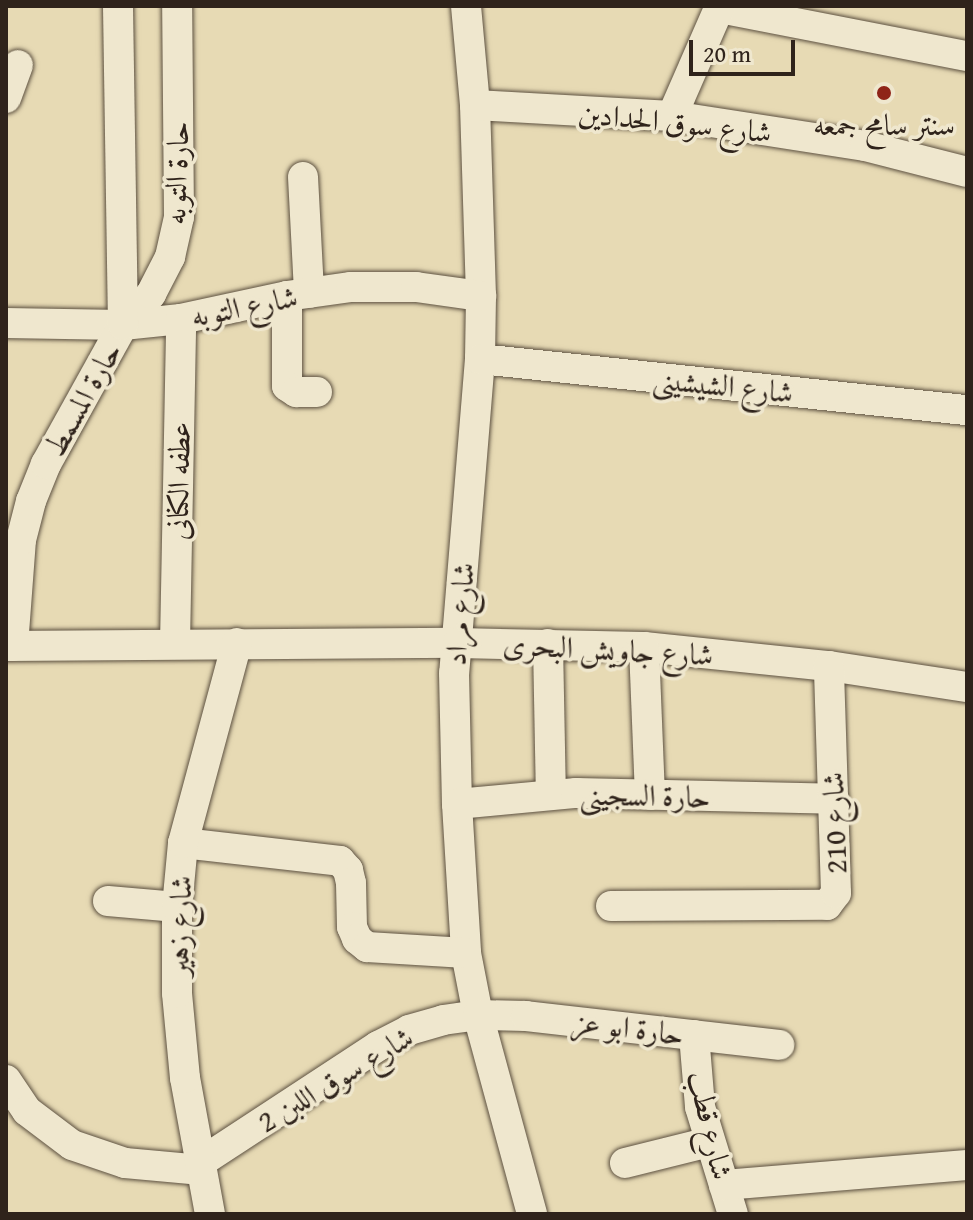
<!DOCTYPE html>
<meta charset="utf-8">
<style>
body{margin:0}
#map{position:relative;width:973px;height:1220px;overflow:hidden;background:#e7dab4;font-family:"Gentium Book Plus",Amiri,serif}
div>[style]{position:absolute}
.roads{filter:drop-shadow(0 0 2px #5d5141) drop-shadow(0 0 2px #5d5141)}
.street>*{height:30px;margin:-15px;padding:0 15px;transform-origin:15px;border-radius:15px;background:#efe7ce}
.dots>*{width:22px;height:22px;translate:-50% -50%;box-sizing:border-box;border:4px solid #efe7ce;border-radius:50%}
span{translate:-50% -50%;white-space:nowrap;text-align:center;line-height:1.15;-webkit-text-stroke:7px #efe7ce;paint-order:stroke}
.street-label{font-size:30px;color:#2f231b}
.poi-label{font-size:30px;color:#2f231b}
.frame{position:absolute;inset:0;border:8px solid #2f231b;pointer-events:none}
.scale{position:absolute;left:689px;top:40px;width:106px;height:36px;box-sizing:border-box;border:4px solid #2f231b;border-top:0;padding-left:10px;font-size:24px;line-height:28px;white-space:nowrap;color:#2f231b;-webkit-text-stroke:6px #efe7ce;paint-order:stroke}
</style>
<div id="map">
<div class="roads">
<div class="street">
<div style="left:466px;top:6px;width:99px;rotate:84.8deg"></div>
<div style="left:475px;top:105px;width:191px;rotate:88.2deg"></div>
<div style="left:481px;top:296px;width:63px;rotate:90.9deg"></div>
<div style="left:480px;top:359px;width:315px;rotate:94.7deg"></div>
<div style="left:454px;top:673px;width:131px;rotate:88.7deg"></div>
<div style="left:457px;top:804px;width:149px;rotate:86.5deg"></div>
<div style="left:466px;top:953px;width:63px;rotate:79deg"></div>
<div style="left:478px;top:1015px;width:206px;rotate:74.8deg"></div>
<div style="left:719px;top:8px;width:253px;rotate:11deg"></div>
<div style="left:6px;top:98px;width:35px;rotate:-70deg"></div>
<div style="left:475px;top:105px;width:197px;rotate:3.2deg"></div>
<div style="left:672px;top:116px;width:195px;rotate:8.8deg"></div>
<div style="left:865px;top:146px;width:105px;rotate:14.3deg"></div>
<div style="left:672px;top:116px;width:120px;rotate:-66.4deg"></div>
<div style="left:303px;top:177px;width:116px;rotate:87deg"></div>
<div style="left:287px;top:296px;width:90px;rotate:90deg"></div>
<div style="left:287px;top:386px;width:11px;rotate:34deg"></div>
<div style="left:296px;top:392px;width:21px"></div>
<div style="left:6px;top:323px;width:117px;rotate:1deg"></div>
<div style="left:123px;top:325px;width:58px;rotate:-5.9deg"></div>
<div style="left:181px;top:319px;width:108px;rotate:-12.2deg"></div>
<div style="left:287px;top:296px;width:65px;rotate:-8deg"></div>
<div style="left:351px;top:287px;width:65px"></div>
<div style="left:416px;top:287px;width:66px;rotate:7.9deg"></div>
<div style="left:123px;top:325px;width:42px;rotate:-47.9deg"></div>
<div style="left:151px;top:294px;width:42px;rotate:-62.8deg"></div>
<div style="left:170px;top:257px;width:41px;rotate:-77.3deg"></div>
<div style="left:179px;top:217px;width:211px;rotate:-90.5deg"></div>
<div style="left:480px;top:359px;width:490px;rotate:6deg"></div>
<div style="left:175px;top:644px;width:325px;rotate:-88.9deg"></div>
<div style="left:548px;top:644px;width:150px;rotate:88.9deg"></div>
<div style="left:6px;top:646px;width:452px;rotate:-0.4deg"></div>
<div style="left:458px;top:643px;width:186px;rotate:1.2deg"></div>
<div style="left:644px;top:647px;width:186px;rotate:5.9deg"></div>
<div style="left:829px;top:666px;width:140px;rotate:8.7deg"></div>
<div style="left:13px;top:646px;width:106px;rotate:-85.7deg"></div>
<div style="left:21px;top:540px;width:40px;rotate:-75.6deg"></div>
<div style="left:31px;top:501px;width:40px;rotate:-68deg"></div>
<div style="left:46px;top:464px;width:159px;rotate:-61deg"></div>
<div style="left:123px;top:325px;width:319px;rotate:-90.9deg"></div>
<div style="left:644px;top:647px;width:148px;rotate:87.7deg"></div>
<div style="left:457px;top:804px;width:120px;rotate:-5.3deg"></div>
<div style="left:576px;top:793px;width:258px;rotate:1.3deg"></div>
<div style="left:183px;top:843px;width:158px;rotate:6.5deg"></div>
<div style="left:340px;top:861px;width:12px;rotate:48deg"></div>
<div style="left:348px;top:870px;width:13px;rotate:77deg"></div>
<div style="left:351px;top:883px;width:44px;rotate:88.7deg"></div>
<div style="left:352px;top:927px;width:13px;rotate:67deg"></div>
<div style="left:357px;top:939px;width:13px;rotate:39deg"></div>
<div style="left:367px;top:947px;width:99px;rotate:3.5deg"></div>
<div style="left:108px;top:901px;width:69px;rotate:5deg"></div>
<div style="left:611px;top:906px;width:216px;rotate:-0.3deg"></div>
<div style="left:827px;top:905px;width:15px;rotate:-53deg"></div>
<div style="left:836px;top:893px;width:227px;rotate:-91.8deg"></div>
<div style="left:694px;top:1035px;width:72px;rotate:85.2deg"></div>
<div style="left:700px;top:1107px;width:112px;rotate:72.9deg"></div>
<div style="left:6px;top:1080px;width:37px;rotate:56deg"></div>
<div style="left:27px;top:1111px;width:56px;rotate:37.1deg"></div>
<div style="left:72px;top:1145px;width:56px;rotate:18.8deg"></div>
<div style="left:125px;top:1163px;width:77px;rotate:5.2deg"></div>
<div style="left:201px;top:1162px;width:212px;rotate:-33.2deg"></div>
<div style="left:378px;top:1046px;width:35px;rotate:-27deg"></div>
<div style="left:409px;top:1030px;width:35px;rotate:-16deg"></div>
<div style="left:443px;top:1020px;width:35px;rotate:-8deg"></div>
<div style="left:478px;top:1015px;width:48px;rotate:1.2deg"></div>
<div style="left:526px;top:1016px;width:255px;rotate:6.5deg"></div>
<div style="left:625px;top:1163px;width:87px;rotate:-14deg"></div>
<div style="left:724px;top:1185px;width:244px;rotate:-4.7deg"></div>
<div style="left:210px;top:1214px;width:138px;rotate:-100.4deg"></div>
<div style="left:185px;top:1078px;width:85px;rotate:-95.4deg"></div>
<div style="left:177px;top:993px;width:86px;rotate:-90deg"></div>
<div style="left:177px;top:907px;width:64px;rotate:-84.6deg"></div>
<div style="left:183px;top:843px;width:207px;rotate:-74.9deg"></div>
</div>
</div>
<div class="dots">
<div style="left:884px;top:93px;background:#8f2418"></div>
</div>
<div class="street-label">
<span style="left:675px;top:122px;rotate:6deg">شارع سوق الحدادين</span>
<span style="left:176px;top:173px;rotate:-88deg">حارة التوبه</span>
<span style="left:244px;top:306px;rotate:-11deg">شارع التوبه</span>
<span style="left:723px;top:385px;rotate:6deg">شارع الشيشينى</span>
<span style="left:82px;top:399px;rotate:-61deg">حارة المسمط</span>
<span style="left:178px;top:481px;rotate:-89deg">عطفه الكنانى</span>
<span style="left:459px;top:614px;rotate:-85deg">شارع مراد</span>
<span style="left:608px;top:649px;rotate:3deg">شارع جاويش البحرى</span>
<span style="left:645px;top:795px;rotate:1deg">حارة السجينى</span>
<span style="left:834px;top:823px;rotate:-92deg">شارع 210</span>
<span style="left:179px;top:926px;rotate:-88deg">شارع زهير</span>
<span style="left:628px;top:1027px;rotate:7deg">حارة ابو عز</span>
<span style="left:335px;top:1079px;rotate:-31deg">شارع سوق اللبن 2</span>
<span style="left:711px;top:1125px;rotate:77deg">شارع قطب</span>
</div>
<div class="poi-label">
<span style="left:884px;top:124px">سنتر سامح جمعه</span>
</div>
<div class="frame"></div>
<div class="scale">20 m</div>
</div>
